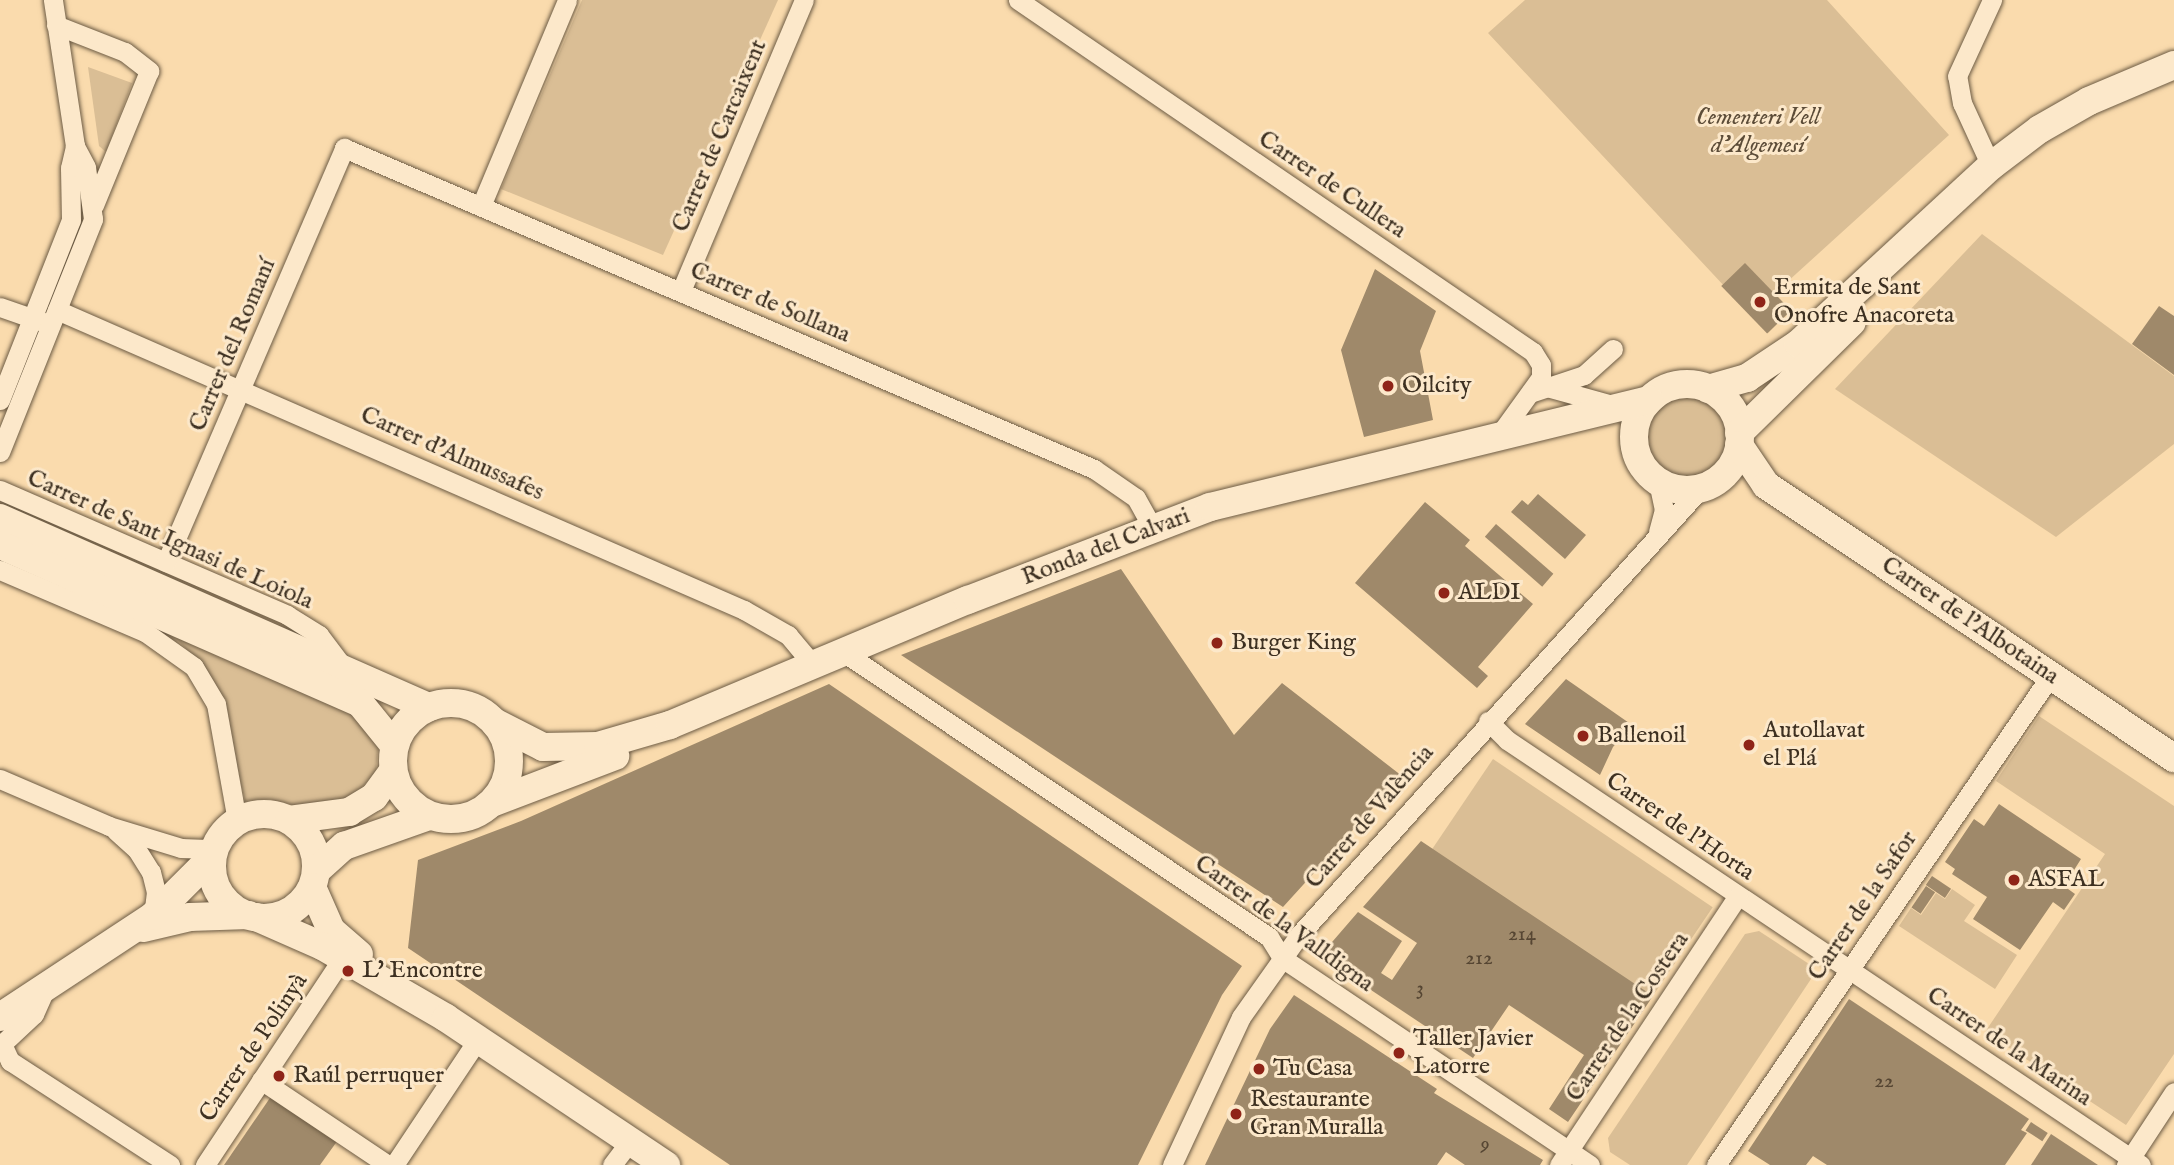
<!DOCTYPE html>
<meta charset="utf-8">
<style>
body{margin:0}
#map{position:relative;width:2174px;height:1165px;overflow:hidden;background:#fadbad;font-family:"IM FELL English",serif}
div>[style]{position:absolute}
.green>*{inset:0;background:#dabe95;transform-origin:0 0}
.round{border-radius:50%}
.building>*{inset:0;background:#9f896a;transform-origin:0 0}
.roads{filter:drop-shadow(0 0 2px #6c5b44) drop-shadow(0 0 2px #6c5b44)}
.street>*{height:19px;margin:-9.5px;padding:0 9.5px;transform-origin:9.5px;border-radius:9.5px;background:#fce8ca}
.secondary>*{height:28px;margin:-14px;padding:0 14px;transform-origin:14px;border-radius:14px;background:#fce8ca}
.secondary>.ring{margin:-14px;padding:0;box-sizing:content-box;background:none;border:28px solid #fce8ca;border-radius:50%}
.dots>*{width:19px;height:19px;translate:-50% -50%;box-sizing:border-box;border:4px solid #fce8ca;border-radius:50%}
span{translate:-50% -50%;white-space:nowrap;text-align:center;line-height:1.15;-webkit-text-stroke:6px #fce8ca;paint-order:stroke}
.number-label{font-size:21px;color:#564633}
.number-label span{-webkit-text-stroke-width:0}
.park-label{font-size:24px;color:#5c4c38;font-style:italic}
.street-label{font-size:24px;color:#3d3021}
.poi-label{font-size:24px;color:#3d3021}
.left{translate:0 -50%;text-align:left}
</style>
<div id="map">
<div class="green">
<div style="clip-path:polygon(582px 0,778px 0,663px 255px,501px 189px)"></div>
<div style="clip-path:polygon(1525px 0,1827px 0,1949px 135px,1775px 293px,1791px 311px,1768px 333px,1488px 33px)"></div>
<div style="clip-path:polygon(88px 67px,132px 83px,106px 152px,99px 146px)"></div>
<div style="clip-path:polygon(1982px 234px,2174px 376px,2174px 444px,2056px 537px,1835px 389px)"></div>
<div class="round" style="left:1645px;top:396px;width:82px;height:82px"></div>
<div style="clip-path:polygon(170px 632px,364px 720px,378px 747px,376px 773px,349px 800px,297px 806px,269px 799px,245px 801px,219px 694px,202px 665px)"></div>
<div style="clip-path:polygon(2039px 716px,2174px 806px,2174px 1054px,2126px 1125px,1985px 1032px,2105px 854px,1996px 781px)"></div>
<div style="left:1493px;top:759px;width:265px;height:109px;rotate:34deg"></div>
<div style="clip-path:polygon(1952px 889px,1975px 905px,1964px 921px,2017px 955px,1995px 989px,1899px 926px,1911px 908px,1921px 915px,1936px 893px,1945px 899px)"></div>
<div style="clip-path:polygon(1759px 931px,1809px 964px,1811px 979px,1687px 1165px,1630px 1165px,1610px 1152px,1608px 1138px,1745px 934px)"></div>
</div>
<div class="building">
<div style="left:1745px;top:263px;width:66px;height:33px;rotate:46deg"></div>
<div style="clip-path:polygon(1375px 269px,1436px 311px,1420px 351px,1433px 420px,1364px 437px,1341px 350px)"></div>
<div style="clip-path:polygon(2159px 306px,2174px 316px,2174px 375px,2132px 344px)"></div>
<div style="clip-path:polygon(1538px 494px,1586px 535px,1565px 559px,1511px 512px,1522px 500px,1528px 505px)"></div>
<div style="clip-path:polygon(1425px 502px,1470px 540px,1465px 546px,1533px 604px,1478px 667px,1488px 676px,1477px 688px,1355px 583px)"></div>
<div style="left:1496px;top:524px;width:76px;height:17px;rotate:41deg"></div>
<div style="clip-path:polygon(1121px 569px,1234px 735px,1282px 683px,1402px 776px,1283px 907px,901px 655px)"></div>
<div style="clip-path:polygon(1566px 679px,1632px 725px,1613px 747px,1600px 775px,1525px 724px)"></div>
<div style="clip-path:polygon(829px 684px,1242px 966px,1222px 995px,1138px 1165px,730px 1165px,408px 948px,418px 860px,521px 821px)"></div>
<div style="clip-path:polygon(1999px 804px,2081px 859px,2064px 886px,2075px 894px,2064px 910px,2053px 902px,2020px 950px,1973px 919px,1987px 897px,1952px 874px,1955px 869px,1945px 862px,1974px 819px,1984px 826px)"></div>
<div style="clip-path:polygon(1421px 841px,1653px 996px,1568px 1122px,1549px 1109px,1584px 1055px,1509px 1005px,1473px 1058px,1320px 956px,1358px 912px,1402px 941px,1381px 973px,1392px 980px,1417px 943px,1363px 907px)"></div>
<div style="left:1932px;top:876px;width:23px;height:11px;rotate:34deg"></div>
<div style="left:1926px;top:886px;width:11px;height:26px;rotate:34deg"></div>
<div style="clip-path:polygon(1294px 995px,1437px 1089px,1434px 1093px,1543px 1160px,1540px 1165px,1465px 1165px,1446px 1152px,1437px 1165px,1205px 1165px,1270px 1029px)"></div>
<div style="clip-path:polygon(1849px 999px,2029px 1119px,2021px 1130px,2027px 1133px,2005px 1165px,1827px 1165px,1813px 1156px,1806px 1165px,1770px 1165px,1748px 1151px)"></div>
<div style="clip-path:polygon(272px 1095px,338px 1140px,320px 1165px,224px 1165px)"></div>
<div style="left:2031px;top:1122px;width:20px;height:10px;rotate:33deg"></div>
<div style="clip-path:polygon(2051px 1134px,2098px 1165px,2031px 1165px)"></div>
</div>
<div class="roads">
<div class="street">
<div style="left:1018px;top:0;width:624px;rotate:34.35deg"></div>
<div style="left:1533px;top:352px;width:15px;rotate:58deg"></div>
<div style="left:1541px;top:365px;width:12px;rotate:90deg"></div>
<div style="left:1541px;top:377px;width:75px;rotate:125.8deg"></div>
<div style="left:56px;top:25px;width:74px;rotate:21.4deg"></div>
<div style="left:125px;top:52px;width:31px;rotate:38deg"></div>
<div style="left:149px;top:71px;width:145px;rotate:112.3deg"></div>
<div style="left:1991px;top:166px;width:69px;rotate:-114.7deg"></div>
<div style="left:1962px;top:103px;width:27px;rotate:-100deg"></div>
<div style="left:1957px;top:76px;width:84px;rotate:-65.3deg"></div>
<div style="left:481px;top:206px;width:223px;rotate:-67.3deg"></div>
<div style="left:681px;top:291px;width:316px;rotate:-67.1deg"></div>
<div style="left:0;top:307px;width:46px;rotate:19.2deg"></div>
<div style="left:57px;top:310px;width:750px;rotate:23.59deg"></div>
<div style="left:744px;top:610px;width:51px;rotate:29.6deg"></div>
<div style="left:788px;top:635px;width:38px;rotate:50deg"></div>
<div style="left:1547px;top:387px;width:72px;rotate:15.4deg"></div>
<div style="left:1530px;top:393px;width:57px;rotate:-18.4deg"></div>
<div style="left:1584px;top:375px;width:39px;rotate:-42deg"></div>
<div style="left:0;top:400px;width:193px;rotate:-68.5deg"></div>
<div style="left:71px;top:220px;width:52px;rotate:-91.1deg"></div>
<div style="left:70px;top:168px;width:23px;rotate:-77deg"></div>
<div style="left:0;top:452px;width:251px;rotate:-68.2deg"></div>
<div style="left:93px;top:219px;width:52px;rotate:-97.7deg"></div>
<div style="left:86px;top:167px;width:24px;rotate:-118deg"></div>
<div style="left:75px;top:146px;width:148px;rotate:-98.6deg"></div>
<div style="left:0;top:490px;width:313px;rotate:23.5deg"></div>
<div style="left:287px;top:615px;width:38px;rotate:32deg"></div>
<div style="left:319px;top:635px;width:41px;rotate:52.9deg"></div>
<div style="left:1658px;top:532px;width:23px;rotate:-75deg"></div>
<div style="left:1664px;top:510px;width:29px;rotate:-102deg"></div>
<div style="left:166px;top:562px;width:451px;rotate:-66.7deg"></div>
<div style="left:344px;top:148px;width:816px;rotate:23.17deg"></div>
<div style="left:1094px;top:469px;width:51px;rotate:34.6deg"></div>
<div style="left:1136px;top:498px;width:37px;rotate:61deg"></div>
<div style="left:0;top:570px;width:158px;rotate:23.2deg"></div>
<div style="left:145px;top:632px;width:60px;rotate:35.5deg"></div>
<div style="left:194px;top:667px;width:43px;rotate:59.3deg"></div>
<div style="left:216px;top:704px;width:119px;rotate:79.8deg"></div>
<div style="left:843px;top:652px;width:513px;rotate:33.78deg"></div>
<div style="left:1269px;top:937px;width:25px;rotate:58deg"></div>
<div style="left:1282px;top:958px;width:371px;rotate:33.9deg"></div>
<div style="left:1488px;top:721px;width:27px;rotate:45deg"></div>
<div style="left:1507px;top:740px;width:763px;rotate:33.84deg"></div>
<div style="left:0;top:779px;width:119px;rotate:23.3deg"></div>
<div style="left:109px;top:826px;width:75px;rotate:17deg"></div>
<div style="left:181px;top:848px;width:33px;rotate:2deg"></div>
<div style="left:116px;top:831px;width:28px;rotate:42deg"></div>
<div style="left:137px;top:850px;width:26px;rotate:58deg"></div>
<div style="left:151px;top:872px;width:21px;rotate:76deg"></div>
<div style="left:156px;top:892px;width:24px;rotate:97deg"></div>
<div style="left:47px;top:985px;width:32px;rotate:114deg"></div>
<div style="left:34px;top:1014px;width:44px;rotate:136.8deg"></div>
<div style="left:2px;top:1044px;width:19px;rotate:65deg"></div>
<div style="left:10px;top:1061px;width:191px;rotate:33deg"></div>
<div style="left:261px;top:1080px;width:153px;rotate:33.8deg"></div>
<div style="left:205px;top:1165px;width:250px;rotate:-56.4deg"></div>
<div style="left:394px;top:1165px;width:151px;rotate:-56.3deg"></div>
<div style="left:612px;top:1165px;width:30px;rotate:-53deg"></div>
<div style="left:1172px;top:1165px;width:163px;rotate:-65deg"></div>
<div style="left:1241px;top:1017px;width:100px;rotate:-54.7deg"></div>
<div style="left:1299px;top:935px;width:601px;rotate:-48.03deg"></div>
<div style="left:1559px;top:1165px;width:323px;rotate:-56.4deg"></div>
<div style="left:1716px;top:1165px;width:594px;rotate:-55.64deg"></div>
<div style="left:2126px;top:1165px;width:87px;rotate:-56.7deg"></div>
</div>
<div class="secondary">
<div class="ring" style="left:1634px;top:384px;width:78px;height:78px"></div>
<div style="left:1708px;top:389px;width:41px;rotate:-15.8deg"></div>
<div style="left:1747px;top:378px;width:61px;rotate:-33.7deg"></div>
<div style="left:1798px;top:344px;width:263px;rotate:-42.7deg"></div>
<div style="left:1991px;top:166px;width:61px;rotate:-37.1deg"></div>
<div style="left:2040px;top:129px;width:56px;rotate:-29.7deg"></div>
<div style="left:2089px;top:101px;width:92px;rotate:-23deg"></div>
<div style="left:1739px;top:433px;width:158px;rotate:-44.5deg"></div>
<div style="left:1739px;top:445px;width:48px;rotate:56deg"></div>
<div style="left:1766px;top:485px;width:491px;rotate:33.8deg"></div>
<div style="left:0;top:518px;width:469px;rotate:23.8deg"></div>
<div style="left:0;top:545px;width:393px;rotate:23.7deg"></div>
<div style="left:360px;top:703px;width:54px;rotate:51deg"></div>
<div class="ring" style="left:393px;top:703px;width:88px;height:88px"></div>
<div style="left:494px;top:722px;width:55px;rotate:27deg"></div>
<div style="left:543px;top:747px;width:55px;rotate:-1deg"></div>
<div style="left:598px;top:746px;width:75px;rotate:-16.3deg"></div>
<div style="left:670px;top:725px;width:323px;rotate:-22.8deg"></div>
<div style="left:968px;top:600px;width:259px;rotate:-21deg"></div>
<div style="left:1210px;top:507px;width:452px;rotate:-13.7deg"></div>
<div style="left:492px;top:803px;width:132px;rotate:-20.9deg"></div>
<div class="ring" style="left:212px;top:814px;width:76px;height:76px"></div>
<div style="left:289px;top:820px;width:61px;rotate:-7.6deg"></div>
<div style="left:349px;top:812px;width:29px;rotate:-31deg"></div>
<div style="left:374px;top:797px;width:32px;rotate:-54deg"></div>
<div style="left:316px;top:871px;width:38px;rotate:-42deg"></div>
<div style="left:344px;top:846px;width:90px;rotate:-19.4deg"></div>
<div style="left:312px;top:887px;width:47px;rotate:66.2deg"></div>
<div style="left:331px;top:930px;width:37px;rotate:41deg"></div>
<div style="left:256px;top:917px;width:72px;rotate:23.7deg"></div>
<div style="left:322px;top:946px;width:143px;rotate:30.1deg"></div>
<div style="left:446px;top:1018px;width:265px;rotate:33.8deg"></div>
<div style="left:143px;top:928px;width:48px;rotate:-13.2deg"></div>
<div style="left:190px;top:917px;width:59px;rotate:-1.9deg"></div>
<div style="left:0;top:1017px;width:183px;rotate:-33.4deg"></div>
<div style="left:153px;top:916px;width:83px;rotate:-45deg"></div>
</div>
</div>
<div class="dots">
<div style="left:1760px;top:302px;background:#8f2418"></div>
<div style="left:1388px;top:386px;background:#8f2418"></div>
<div style="left:1444px;top:593px;background:#8f2418"></div>
<div style="left:1217px;top:643px;background:#8f2418"></div>
<div style="left:1583px;top:736px;background:#8f2418"></div>
<div style="left:1749px;top:745px;background:#8f2418"></div>
<div style="left:2014px;top:880px;background:#8f2418"></div>
<div style="left:348px;top:971px;background:#8f2418"></div>
<div style="left:1399px;top:1053px;background:#8f2418"></div>
<div style="left:1259px;top:1069px;background:#8f2418"></div>
<div style="left:279px;top:1076px;background:#8f2418"></div>
<div style="left:1236px;top:1114px;background:#8f2418"></div>
</div>
<div class="number-label">
<span style="left:1522px;top:935px">214</span>
<span style="left:1479px;top:959px">212</span>
<span style="left:1420px;top:989px">3</span>
<span style="left:1884px;top:1082px">22</span>
<span style="left:1485px;top:1145px">9</span>
</div>
<div class="park-label">
<span style="left:1758px;top:132px">Cementeri Vell<br>d'Algemesí</span>
</div>
<div class="street-label">
<span style="left:720px;top:136px;rotate:-67deg">Carrer de Carcaixent</span>
<span style="left:1332px;top:185px;rotate:34deg">Carrer de Cullera</span>
<span style="left:770px;top:303px;rotate:23deg">Carrer de Sollana</span>
<span style="left:233px;top:345px;rotate:-67deg">Carrer del Romaní</span>
<span style="left:452px;top:454px;rotate:24deg">Carrer d'Almussafes</span>
<span style="left:170px;top:540px;rotate:24deg">Carrer de Sant Ignasi de Loiola</span>
<span style="left:1106px;top:547px;rotate:-21deg">Ronda del Calvari</span>
<span style="left:1970px;top:621px;rotate:34deg">Carrer de l'Albotaina</span>
<span style="left:1370px;top:817px;rotate:-49deg">Carrer de València</span>
<span style="left:1680px;top:827px;rotate:34deg">Carrer de l'Horta</span>
<span style="left:1863px;top:906px;rotate:-56deg">Carrer de la Safor</span>
<span style="left:1284px;top:924px;rotate:36deg">Carrer de la Valldigna</span>
<span style="left:1628px;top:1017px;rotate:-56deg">Carrer de la Costera</span>
<span style="left:2009px;top:1047px;rotate:34deg">Carrer de la Marina</span>
<span style="left:254px;top:1048px;rotate:-56deg">Carrer de Polinyà</span>
</div>
<div class="poi-label">
<span class="left" style="left:1774px;top:302px">Ermita de Sant<br>Onofre Anacoreta</span>
<span class="left" style="left:1402px;top:386px">Oilcity</span>
<span class="left" style="left:1458px;top:593px">ALDI</span>
<span class="left" style="left:1231px;top:643px">Burger King</span>
<span class="left" style="left:1763px;top:745px">Autollavat<br>el Plá</span>
<span class="left" style="left:1597px;top:736px">Ballenoil</span>
<span class="left" style="left:2028px;top:880px">ASFAL</span>
<span class="left" style="left:362px;top:971px">L' Encontre</span>
<span class="left" style="left:1413px;top:1053px">Taller Javier<br>Latorre</span>
<span class="left" style="left:1273px;top:1069px">Tu Casa</span>
<span class="left" style="left:293px;top:1076px">Raúl perruquer</span>
<span class="left" style="left:1250px;top:1114px">Restaurante<br>Gran Muralla</span>
</div>
</div>
